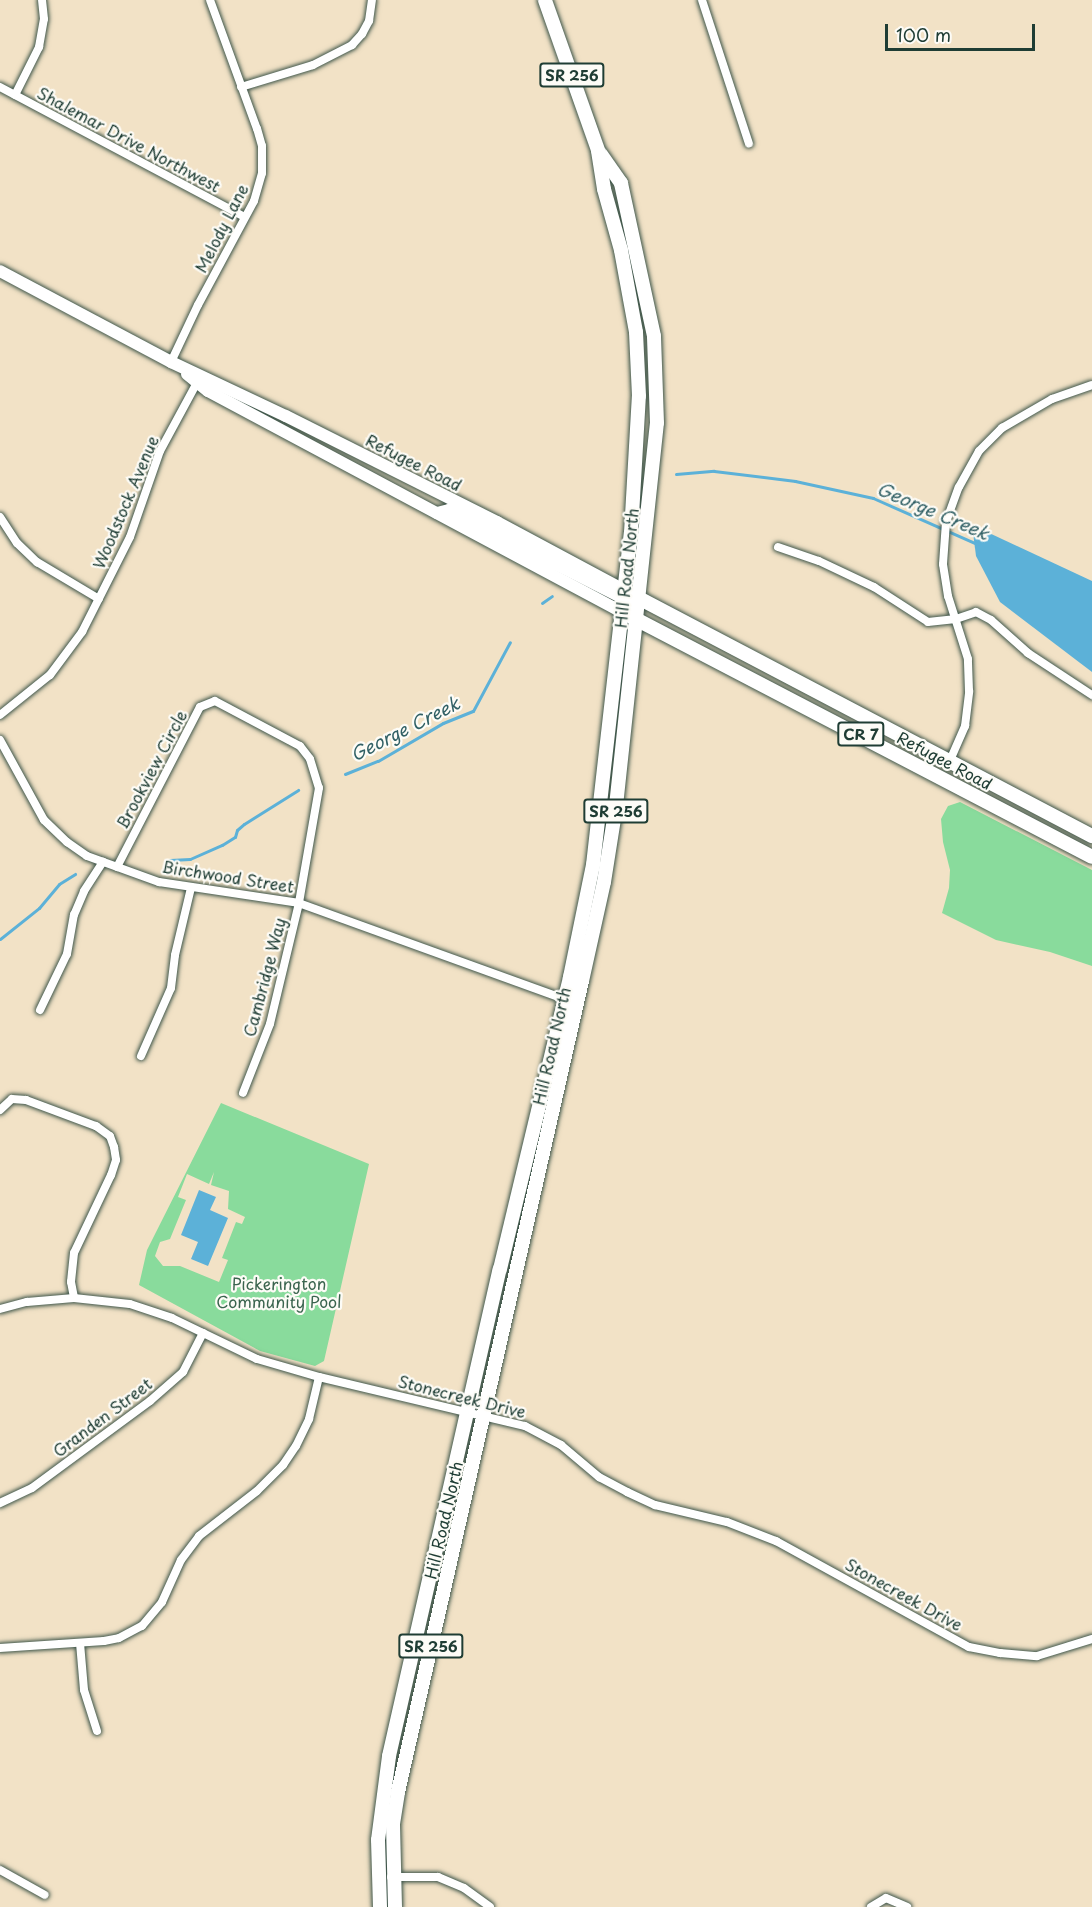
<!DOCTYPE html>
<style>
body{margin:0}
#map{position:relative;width:1092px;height:1907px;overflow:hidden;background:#f2e2c6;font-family:"Playpen Sans",sans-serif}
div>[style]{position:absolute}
.green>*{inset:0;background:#89db9c}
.water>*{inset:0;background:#5cb1d8}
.stream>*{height:3px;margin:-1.5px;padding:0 1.5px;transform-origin:1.5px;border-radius:1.5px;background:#5cb1d8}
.roads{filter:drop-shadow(0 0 2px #3f564a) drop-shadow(0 0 2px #3f564a)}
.minor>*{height:8px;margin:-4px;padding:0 4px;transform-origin:4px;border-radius:4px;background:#fff}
.secondary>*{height:12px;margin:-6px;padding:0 6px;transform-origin:6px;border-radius:6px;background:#fff}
.primary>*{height:14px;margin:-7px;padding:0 7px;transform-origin:7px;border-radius:7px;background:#fff}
.trunk>*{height:14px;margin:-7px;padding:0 7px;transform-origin:7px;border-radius:7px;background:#fff}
span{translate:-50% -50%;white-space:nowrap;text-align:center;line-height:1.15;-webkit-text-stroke:4.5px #fdfcf7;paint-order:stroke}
.shield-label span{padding:2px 4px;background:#fdfcf7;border:2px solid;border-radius:4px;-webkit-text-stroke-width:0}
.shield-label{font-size:15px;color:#1f3d34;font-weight:700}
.street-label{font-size:16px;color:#1f3d34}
.park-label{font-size:16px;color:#3a644e}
.water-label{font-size:18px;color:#316065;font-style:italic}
.scale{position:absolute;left:885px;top:24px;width:150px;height:27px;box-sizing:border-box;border:3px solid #1f3d34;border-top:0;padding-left:8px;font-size:18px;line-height:21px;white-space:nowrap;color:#1f3d34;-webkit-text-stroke:4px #fdfcf7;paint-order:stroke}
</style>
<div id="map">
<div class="green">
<div style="clip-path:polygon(960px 802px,1092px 870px,1092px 966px,1050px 952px,996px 940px,942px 913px,949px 888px,950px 870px,943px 842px,941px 819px,948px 806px)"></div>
<div style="clip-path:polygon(evenodd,221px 1103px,369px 1164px,324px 1361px,315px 1366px,260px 1351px,139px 1285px,147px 1250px,221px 1103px,214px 1172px,211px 1185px,229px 1191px,228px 1209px,245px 1217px,242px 1224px,236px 1222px,222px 1258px,228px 1260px,219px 1282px,180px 1266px,163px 1266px,155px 1256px,160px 1242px,170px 1239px,186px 1200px,178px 1197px,187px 1174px,209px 1184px,214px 1172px)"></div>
</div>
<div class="water">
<div style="clip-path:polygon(972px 525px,1092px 581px,1092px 672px,1000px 602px,976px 556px)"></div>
<div style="clip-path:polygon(199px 1190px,216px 1197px,210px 1210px,228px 1218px,208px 1266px,191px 1259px,198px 1242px,181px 1235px)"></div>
</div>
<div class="stream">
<div style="left:676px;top:474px;width:38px;rotate:-5deg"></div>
<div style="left:714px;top:471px;width:82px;rotate:7deg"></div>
<div style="left:795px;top:481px;width:80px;rotate:12.3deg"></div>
<div style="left:873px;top:498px;width:114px;rotate:23.9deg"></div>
<div style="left:542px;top:603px;width:12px;rotate:-35deg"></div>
<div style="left:345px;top:774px;width:35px;rotate:-22deg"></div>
<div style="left:378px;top:761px;width:75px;rotate:-30.3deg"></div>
<div style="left:443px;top:723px;width:32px;rotate:-22deg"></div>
<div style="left:473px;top:711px;width:78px;rotate:-61.8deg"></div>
<div style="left:170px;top:860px;width:20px;rotate:-3deg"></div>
<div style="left:190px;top:859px;width:35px;rotate:-24deg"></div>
<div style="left:222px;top:845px;width:15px;rotate:-32deg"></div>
<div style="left:235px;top:837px;width:7px;rotate:-74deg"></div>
<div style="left:237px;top:830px;width:9px;rotate:-41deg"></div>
<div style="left:244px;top:824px;width:64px;rotate:-32.2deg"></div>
<div style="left:0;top:939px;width:50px;rotate:-38.5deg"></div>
<div style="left:39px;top:908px;width:31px;rotate:-50deg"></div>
<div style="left:59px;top:884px;width:19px;rotate:-32deg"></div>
</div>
<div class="roads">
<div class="minor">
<div style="left:702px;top:0;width:151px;rotate:71.9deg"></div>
<div style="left:0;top:87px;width:276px;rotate:28deg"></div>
<div style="left:241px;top:87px;width:75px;rotate:-17deg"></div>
<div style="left:313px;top:65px;width:44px;rotate:-27.1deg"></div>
<div style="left:352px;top:45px;width:15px;rotate:-48deg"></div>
<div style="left:362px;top:34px;width:15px;rotate:-62deg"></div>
<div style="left:369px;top:21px;width:21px;rotate:-82deg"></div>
<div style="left:15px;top:95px;width:54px;rotate:-63.4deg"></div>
<div style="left:39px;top:47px;width:28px;rotate:-80deg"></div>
<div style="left:44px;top:19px;width:19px;rotate:-96deg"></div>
<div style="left:171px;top:362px;width:63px;rotate:-64.7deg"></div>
<div style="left:198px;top:305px;width:118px;rotate:-61.7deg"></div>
<div style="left:254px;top:201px;width:29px;rotate:-74deg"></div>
<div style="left:262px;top:173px;width:27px;rotate:-90deg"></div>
<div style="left:262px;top:146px;width:18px;rotate:-106deg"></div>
<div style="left:257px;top:129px;width:137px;rotate:-110deg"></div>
<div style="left:0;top:517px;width:31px;rotate:57deg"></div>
<div style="left:17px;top:543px;width:28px;rotate:44deg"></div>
<div style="left:37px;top:562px;width:72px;rotate:30.8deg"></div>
<div style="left:778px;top:547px;width:43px;rotate:18.9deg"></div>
<div style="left:819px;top:561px;width:61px;rotate:25.3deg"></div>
<div style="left:874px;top:587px;width:64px;rotate:32.9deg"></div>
<div style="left:928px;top:622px;width:28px;rotate:-6deg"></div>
<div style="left:956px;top:619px;width:21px;rotate:-19deg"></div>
<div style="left:976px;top:612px;width:17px;rotate:28deg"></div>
<div style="left:991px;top:620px;width:50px;rotate:41.7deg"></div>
<div style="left:1028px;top:653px;width:77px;rotate:33.3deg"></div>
<div style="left:0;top:715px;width:64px;rotate:-38.7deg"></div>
<div style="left:50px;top:675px;width:54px;rotate:-53.3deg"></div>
<div style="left:82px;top:632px;width:106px;rotate:-63.2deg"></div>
<div style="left:130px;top:537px;width:91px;rotate:-70.8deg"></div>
<div style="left:160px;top:451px;width:82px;rotate:-61.6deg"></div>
<div style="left:0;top:740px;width:91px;rotate:61.2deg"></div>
<div style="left:44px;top:820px;width:32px;rotate:44deg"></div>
<div style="left:67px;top:842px;width:24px;rotate:35deg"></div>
<div style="left:87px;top:856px;width:77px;rotate:19.9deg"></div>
<div style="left:159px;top:882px;width:142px;rotate:8.5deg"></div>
<div style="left:299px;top:903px;width:285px;rotate:19.9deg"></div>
<div style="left:948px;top:765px;width:43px;rotate:-66.4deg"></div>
<div style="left:965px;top:726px;width:35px;rotate:-83deg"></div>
<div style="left:969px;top:691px;width:32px;rotate:-92deg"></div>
<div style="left:968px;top:659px;width:66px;rotate:-107.6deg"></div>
<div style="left:948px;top:596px;width:32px;rotate:-99deg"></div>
<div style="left:943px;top:564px;width:42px;rotate:-85.9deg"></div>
<div style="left:946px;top:522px;width:37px;rotate:-70deg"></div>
<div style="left:959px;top:487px;width:41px;rotate:-60.9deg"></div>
<div style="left:979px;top:451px;width:33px;rotate:-45deg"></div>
<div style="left:1002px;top:428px;width:58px;rotate:-30.1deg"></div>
<div style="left:1052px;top:399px;width:42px;rotate:-19.3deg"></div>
<div style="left:117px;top:867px;width:180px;rotate:-62.6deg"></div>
<div style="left:200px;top:707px;width:16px;rotate:-22deg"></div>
<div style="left:215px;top:701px;width:96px;rotate:27.9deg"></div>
<div style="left:300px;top:746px;width:16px;rotate:52deg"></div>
<div style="left:310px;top:759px;width:30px;rotate:73deg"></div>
<div style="left:319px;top:788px;width:117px;rotate:99.9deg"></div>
<div style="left:299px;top:903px;width:124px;rotate:103.5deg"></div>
<div style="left:270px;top:1024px;width:74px;rotate:111.4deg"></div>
<div style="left:40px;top:1010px;width:62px;rotate:-64.3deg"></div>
<div style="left:67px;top:954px;width:40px;rotate:-80deg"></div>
<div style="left:74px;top:915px;width:26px;rotate:-67deg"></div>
<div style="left:84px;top:891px;width:35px;rotate:-57deg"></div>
<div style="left:141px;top:1056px;width:74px;rotate:-66.2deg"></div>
<div style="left:171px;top:988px;width:33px;rotate:-83deg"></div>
<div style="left:175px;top:955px;width:69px;rotate:-76.6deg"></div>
<div style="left:0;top:1110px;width:16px;rotate:-43deg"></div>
<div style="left:12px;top:1099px;width:14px;rotate:4deg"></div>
<div style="left:26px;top:1100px;width:75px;rotate:20.4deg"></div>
<div style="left:96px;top:1126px;width:17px;rotate:36deg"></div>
<div style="left:110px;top:1136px;width:12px;rotate:70deg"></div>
<div style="left:114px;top:1147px;width:13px;rotate:81deg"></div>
<div style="left:116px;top:1160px;width:16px;rotate:108deg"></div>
<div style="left:111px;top:1175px;width:86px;rotate:115.4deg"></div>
<div style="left:74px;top:1253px;width:29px;rotate:96deg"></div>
<div style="left:71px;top:1282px;width:16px;rotate:79deg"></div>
<div style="left:0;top:1309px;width:28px;rotate:-15deg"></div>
<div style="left:27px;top:1302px;width:47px;rotate:-4.9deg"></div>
<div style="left:74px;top:1298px;width:56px;rotate:6.1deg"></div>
<div style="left:130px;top:1304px;width:44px;rotate:18.4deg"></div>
<div style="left:172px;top:1318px;width:94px;rotate:25.8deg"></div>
<div style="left:257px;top:1359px;width:65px;rotate:16.2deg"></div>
<div style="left:319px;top:1377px;width:212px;rotate:13.4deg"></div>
<div style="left:525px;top:1426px;width:41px;rotate:27.8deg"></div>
<div style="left:561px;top:1445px;width:50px;rotate:40.1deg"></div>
<div style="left:599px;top:1477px;width:32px;rotate:28deg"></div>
<div style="left:627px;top:1492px;width:31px;rotate:25deg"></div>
<div style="left:655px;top:1505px;width:74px;rotate:13.3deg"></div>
<div style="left:727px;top:1522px;width:53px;rotate:21.2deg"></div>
<div style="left:776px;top:1541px;width:220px;rotate:28.8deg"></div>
<div style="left:969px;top:1647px;width:32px;rotate:11deg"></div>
<div style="left:1000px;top:1653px;width:37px;rotate:5deg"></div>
<div style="left:1037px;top:1656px;width:58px;rotate:-17.2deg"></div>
<div style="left:0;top:1503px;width:35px;rotate:-25deg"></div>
<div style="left:32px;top:1488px;width:147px;rotate:-36.4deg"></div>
<div style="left:150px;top:1401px;width:44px;rotate:-41.3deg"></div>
<div style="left:183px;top:1372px;width:44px;rotate:-62.9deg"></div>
<div style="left:80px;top:1643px;width:47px;rotate:85.1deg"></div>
<div style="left:84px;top:1690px;width:43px;rotate:72.4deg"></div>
<div style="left:0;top:1648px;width:104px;rotate:-3.9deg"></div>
<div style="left:104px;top:1641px;width:15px;rotate:-11deg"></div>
<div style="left:119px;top:1638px;width:26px;rotate:-28deg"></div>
<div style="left:142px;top:1626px;width:31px;rotate:-50deg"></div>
<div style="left:162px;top:1602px;width:46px;rotate:-65.7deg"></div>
<div style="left:181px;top:1560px;width:30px;rotate:-53deg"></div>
<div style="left:199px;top:1536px;width:73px;rotate:-37.8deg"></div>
<div style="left:257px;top:1491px;width:37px;rotate:-45deg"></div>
<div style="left:283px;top:1465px;width:23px;rotate:-56deg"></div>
<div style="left:296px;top:1446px;width:30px;rotate:-64deg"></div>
<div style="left:309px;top:1419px;width:43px;rotate:-76.6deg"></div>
<div style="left:0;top:1870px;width:51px;rotate:29.1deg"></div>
<div style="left:391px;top:1877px;width:47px"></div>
<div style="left:438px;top:1877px;width:28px;rotate:23deg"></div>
<div style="left:464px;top:1888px;width:32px;rotate:36deg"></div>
<div style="left:871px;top:1907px;width:17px;rotate:-31deg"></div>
<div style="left:886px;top:1898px;width:23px;rotate:23deg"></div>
</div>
<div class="secondary">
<div style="left:0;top:271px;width:194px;rotate:28deg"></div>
<div style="left:171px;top:362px;width:127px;rotate:25.2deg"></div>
<div style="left:286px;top:416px;width:236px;rotate:26.7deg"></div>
<div style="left:497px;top:522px;width:152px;rotate:28.2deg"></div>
<div style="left:187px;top:374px;width:27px;rotate:39deg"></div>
<div style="left:208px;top:391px;width:476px;rotate:28.1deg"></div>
<div style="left:437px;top:513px;width:12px;rotate:-14deg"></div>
<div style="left:449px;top:510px;width:205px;rotate:26.9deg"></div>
</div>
<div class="primary">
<div style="left:631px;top:594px;width:521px;rotate:27.7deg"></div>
<div style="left:628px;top:615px;width:523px;rotate:27.54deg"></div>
</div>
<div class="trunk">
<div style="left:380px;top:1907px;width:67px;rotate:-91.7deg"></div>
<div style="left:378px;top:1840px;width:85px;rotate:-82.5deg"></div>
<div style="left:389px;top:1756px;width:499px;rotate:-77.2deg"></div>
<div style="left:500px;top:1269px;width:300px;rotate:-76.5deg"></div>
<div style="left:570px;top:977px;width:114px;rotate:-78.4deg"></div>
<div style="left:593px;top:865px;width:334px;rotate:-83.5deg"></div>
<div style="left:631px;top:533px;width:137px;rotate:-86.7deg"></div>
<div style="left:639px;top:396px;width:64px;rotate:-92.7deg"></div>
<div style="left:636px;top:332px;width:83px;rotate:-100.4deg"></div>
<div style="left:621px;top:250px;width:63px;rotate:-105.6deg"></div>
<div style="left:604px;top:189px;width:39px;rotate:-99deg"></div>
<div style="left:598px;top:150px;width:159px;rotate:-109.5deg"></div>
<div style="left:395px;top:1907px;width:83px;rotate:-91.4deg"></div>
<div style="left:393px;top:1824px;width:32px;rotate:-81deg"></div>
<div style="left:398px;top:1792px;width:832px;rotate:-77.22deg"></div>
<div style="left:582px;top:981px;width:101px;rotate:-77.5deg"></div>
<div style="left:604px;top:882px;width:77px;rotate:-81deg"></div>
<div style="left:616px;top:806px;width:385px;rotate:-83.9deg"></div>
<div style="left:657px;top:423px;width:87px;rotate:-92deg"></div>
<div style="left:654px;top:336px;width:157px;rotate:-102.2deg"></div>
<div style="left:621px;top:183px;width:35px;rotate:-125deg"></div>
</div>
</div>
<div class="shield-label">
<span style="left:572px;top:75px">SR 256</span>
<span style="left:861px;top:734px">CR 7</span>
<span style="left:616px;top:811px">SR 256</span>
<span style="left:431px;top:1646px">SR 256</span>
</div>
<div class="street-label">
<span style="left:129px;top:139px;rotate:28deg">Shalemar Drive Northwest</span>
<span style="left:221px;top:228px;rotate:-63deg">Melody Lane</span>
<span style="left:414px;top:462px;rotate:27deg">Refugee Road</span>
<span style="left:125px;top:502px;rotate:-67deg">Woodstock Avenue</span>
<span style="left:626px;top:568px;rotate:-84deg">Hill Road North</span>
<span style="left:945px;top:760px;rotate:28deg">Refugee Road</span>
<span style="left:151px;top:769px;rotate:-62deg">Brookview Circle</span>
<span style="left:228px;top:876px;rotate:9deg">Birchwood Street</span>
<span style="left:264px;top:977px;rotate:-75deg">Cambridge Way</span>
<span style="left:551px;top:1046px;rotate:-77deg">Hill Road North</span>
<span style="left:462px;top:1396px;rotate:14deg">Stonecreek Drive</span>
<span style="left:102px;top:1417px;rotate:-37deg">Granden Street</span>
<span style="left:443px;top:1520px;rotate:-77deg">Hill Road North</span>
<span style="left:904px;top:1594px;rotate:29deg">Stonecreek Drive</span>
</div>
<div class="park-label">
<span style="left:279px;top:1292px">Pickerington<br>Community Pool</span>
</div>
<div class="water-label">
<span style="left:933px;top:511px;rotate:23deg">George Creek</span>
<span style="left:405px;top:729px;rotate:-27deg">George Creek</span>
</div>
<div class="scale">100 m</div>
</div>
